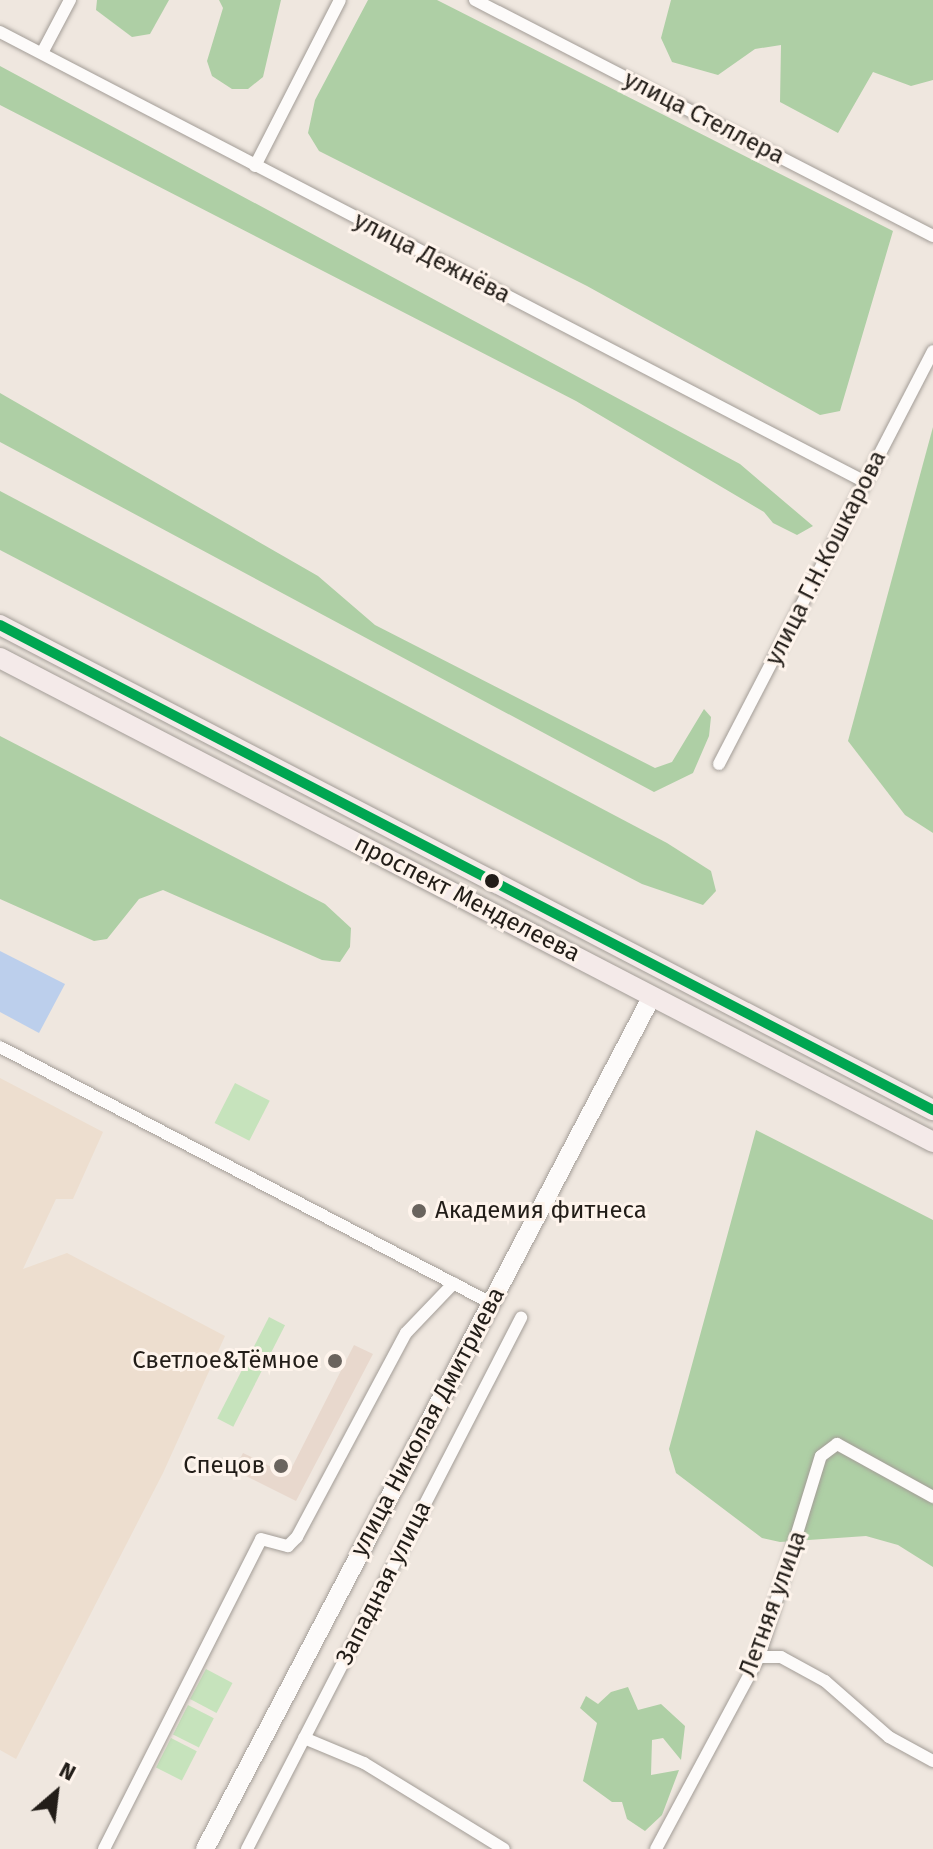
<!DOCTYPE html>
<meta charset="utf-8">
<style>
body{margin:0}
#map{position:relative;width:933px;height:1849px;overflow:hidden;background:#efe7df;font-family:"Fira Sans",sans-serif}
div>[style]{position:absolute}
.commercial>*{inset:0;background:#e8d8cd}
.built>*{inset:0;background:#eddecf}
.green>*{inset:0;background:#c6e3bc;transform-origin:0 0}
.forest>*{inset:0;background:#aecfa5}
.water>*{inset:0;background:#bccfec}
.roads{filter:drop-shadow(0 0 2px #a39d97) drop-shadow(0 0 2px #a39d97)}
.minor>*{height:12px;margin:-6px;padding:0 6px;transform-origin:6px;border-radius:6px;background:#fdfbfa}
.secondary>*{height:18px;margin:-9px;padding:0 9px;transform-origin:9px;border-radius:9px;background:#fdfbfa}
.primary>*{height:20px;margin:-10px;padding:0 10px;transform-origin:10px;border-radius:10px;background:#f4eae9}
.bus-1>*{height:10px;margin:-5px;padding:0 5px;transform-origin:5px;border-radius:5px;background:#00a651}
.dots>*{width:22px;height:22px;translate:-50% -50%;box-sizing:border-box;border:4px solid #fef4ec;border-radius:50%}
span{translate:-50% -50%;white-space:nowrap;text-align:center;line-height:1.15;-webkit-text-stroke:6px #fef4ec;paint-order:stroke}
.street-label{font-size:24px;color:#221d18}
.poi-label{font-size:24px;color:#221d18}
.left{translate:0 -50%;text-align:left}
.right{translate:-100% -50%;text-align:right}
.north{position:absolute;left:16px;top:1753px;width:80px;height:80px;-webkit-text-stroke:6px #fef4ec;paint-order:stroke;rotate:28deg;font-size:22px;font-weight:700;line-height:32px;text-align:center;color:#221d18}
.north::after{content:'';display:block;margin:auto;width:28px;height:36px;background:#221d18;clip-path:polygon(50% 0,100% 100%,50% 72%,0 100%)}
</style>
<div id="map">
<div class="commercial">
<div style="clip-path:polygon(354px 1345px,373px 1354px,296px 1501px,234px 1470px,243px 1453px,288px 1475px)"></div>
</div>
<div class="built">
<div style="clip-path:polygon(0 1078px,103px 1132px,73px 1199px,56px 1199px,23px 1269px,67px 1253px,225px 1336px,163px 1473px,16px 1759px,0 1750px)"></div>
</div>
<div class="green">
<div style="left:235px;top:1083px;width:39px;height:45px;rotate:27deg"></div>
<div style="left:269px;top:1317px;width:18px;height:114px;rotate:27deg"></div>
<div style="left:206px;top:1669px;width:30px;height:34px;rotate:28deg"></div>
<div style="left:188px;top:1705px;width:29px;height:33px;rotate:27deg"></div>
<div style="left:171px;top:1738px;width:29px;height:33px;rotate:27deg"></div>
</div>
<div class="forest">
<div style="clip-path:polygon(97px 0,169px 0,150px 34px,132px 37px,96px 10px)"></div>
<div style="clip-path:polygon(219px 0,281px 0,263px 77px,248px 89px,232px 89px,212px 76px,207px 61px,223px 8px)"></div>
<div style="clip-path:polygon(368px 0,437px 0,893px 231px,840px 411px,820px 415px,587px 286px,319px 151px,308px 133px,315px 100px)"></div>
<div style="clip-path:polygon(671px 0,933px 0,933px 80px,911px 86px,873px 72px,838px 133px,780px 102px,781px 45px,755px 49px,718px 75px,672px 62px,661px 38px)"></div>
<div style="clip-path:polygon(0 66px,740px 464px,813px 526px,797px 535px,773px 523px,764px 512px,576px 401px,0 105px)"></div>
<div style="clip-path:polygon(0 393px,318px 576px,375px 625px,655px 768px,672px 762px,704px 709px,711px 717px,709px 736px,693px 773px,654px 792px,0 442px)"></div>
<div style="clip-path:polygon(933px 427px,933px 833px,905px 815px,848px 741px)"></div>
<div style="clip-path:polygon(0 491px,667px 843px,711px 871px,716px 891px,703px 905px,642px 884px,0 550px)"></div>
<div style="clip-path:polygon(0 736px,325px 904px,351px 928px,350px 947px,340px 962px,322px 960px,163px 890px,139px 899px,107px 939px,94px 941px,0 899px)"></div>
<div style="clip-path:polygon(756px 1130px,933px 1220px,933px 1567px,898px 1545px,866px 1536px,780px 1542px,762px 1538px,676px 1473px,669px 1449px)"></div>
<div style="clip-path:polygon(628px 1687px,638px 1710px,661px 1704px,685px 1726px,681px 1760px,663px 1738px,652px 1740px,651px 1775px,679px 1770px,662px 1815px,645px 1831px,627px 1819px,622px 1802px,612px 1802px,583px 1781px,597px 1723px,580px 1708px,586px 1696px,598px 1704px,611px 1692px)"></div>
</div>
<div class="water">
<div style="clip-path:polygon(0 951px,65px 984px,39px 1033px,0 1012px)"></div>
</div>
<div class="roads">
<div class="minor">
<div style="left:475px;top:0;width:515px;rotate:27.26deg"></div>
<div style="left:0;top:32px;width:975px;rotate:27.48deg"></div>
<div style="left:42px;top:53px;width:60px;rotate:-62.2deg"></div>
<div style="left:255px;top:166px;width:186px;rotate:-62.9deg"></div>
<div style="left:719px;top:764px;width:465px;rotate:-62.6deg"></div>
<div style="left:0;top:1047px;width:554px;rotate:27.54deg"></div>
<div style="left:759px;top:1657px;width:22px"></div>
<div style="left:781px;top:1657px;width:50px;rotate:28.6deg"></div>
<div style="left:825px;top:1681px;width:85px;rotate:41.2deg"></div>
<div style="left:889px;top:1737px;width:50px;rotate:28.6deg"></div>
<div style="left:304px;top:1738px;width:65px;rotate:22.6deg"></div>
<div style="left:364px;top:1763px;width:164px;rotate:31.6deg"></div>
<div style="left:104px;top:1849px;width:347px;rotate:-63.1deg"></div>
<div style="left:261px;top:1539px;width:28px;rotate:15deg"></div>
<div style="left:288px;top:1546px;width:13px;rotate:-45deg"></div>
<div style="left:297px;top:1537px;width:231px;rotate:-61.9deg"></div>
<div style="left:406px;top:1333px;width:69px;rotate:-46.2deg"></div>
<div style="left:247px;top:1849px;width:598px;rotate:-62.71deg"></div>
<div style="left:656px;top:1849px;width:218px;rotate:-61.8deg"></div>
<div style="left:759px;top:1657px;width:210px;rotate:-72.9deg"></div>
<div style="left:821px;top:1456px;width:20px;rotate:-37deg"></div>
<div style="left:837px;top:1444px;width:110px;rotate:28.9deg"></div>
</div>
<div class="secondary">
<div style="left:205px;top:1849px;width:963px;rotate:-62.34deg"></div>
</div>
<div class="primary">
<div style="left:0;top:625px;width:1052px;rotate:27.47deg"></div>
<div style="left:0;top:658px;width:1051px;rotate:27.42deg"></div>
</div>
</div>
<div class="bus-1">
<div style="left:0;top:625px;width:1052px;rotate:27.47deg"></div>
</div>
<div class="dots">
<div style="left:492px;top:881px;background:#221d18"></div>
<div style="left:419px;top:1211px;background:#6a645e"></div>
<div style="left:335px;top:1361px;background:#6a645e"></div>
<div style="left:281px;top:1466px;background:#6a645e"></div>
</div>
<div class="street-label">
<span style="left:704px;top:118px;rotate:27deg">улица Стеллера</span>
<span style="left:432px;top:258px;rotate:27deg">улица Дежнёва</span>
<span style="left:826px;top:558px;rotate:-63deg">улица Г.Н.Кошкарова</span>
<span style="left:467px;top:899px;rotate:27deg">проспект Менделеева</span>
<span style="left:428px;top:1422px;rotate:-62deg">улица Николая Дмитриева</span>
<span style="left:384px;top:1583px;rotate:-63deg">Западная улица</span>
<span style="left:773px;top:1604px;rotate:-70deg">Летняя улица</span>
</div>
<div class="poi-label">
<span class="left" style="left:435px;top:1211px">Академия фитнеса</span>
<span class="right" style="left:319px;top:1361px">Светлое&amp;Тёмное</span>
<span class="right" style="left:265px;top:1466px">Спецов</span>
</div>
<div class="north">N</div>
</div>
